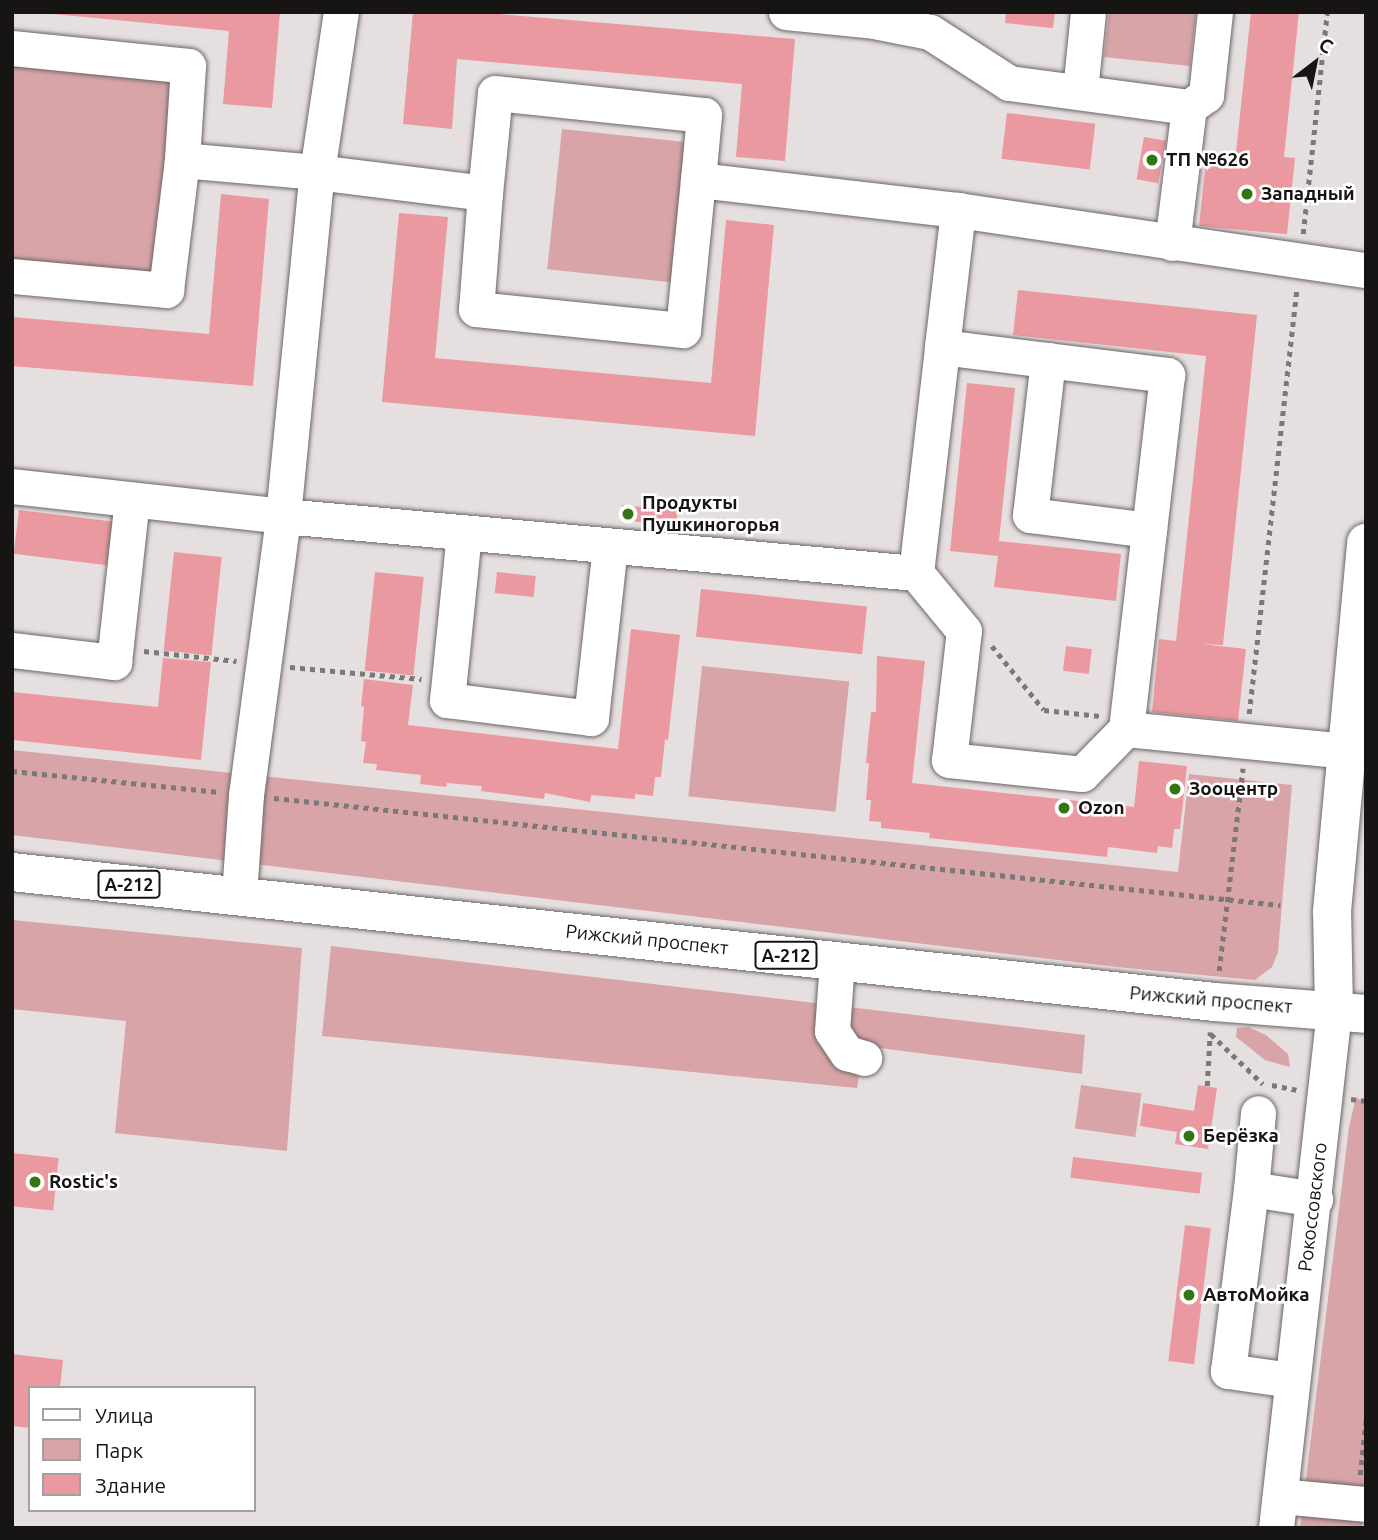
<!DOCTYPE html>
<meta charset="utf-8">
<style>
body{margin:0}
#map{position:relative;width:1378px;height:1540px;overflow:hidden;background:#e6dfdf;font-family:Ubuntu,sans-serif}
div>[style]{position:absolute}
.green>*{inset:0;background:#d9a4a8;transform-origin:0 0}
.building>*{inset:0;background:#eb99a0;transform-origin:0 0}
.path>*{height:4.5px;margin-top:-2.25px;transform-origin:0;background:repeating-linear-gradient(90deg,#7c7878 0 5px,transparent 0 10px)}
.roads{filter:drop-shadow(0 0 2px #6c6666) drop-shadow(0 0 2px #6c6666)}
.minor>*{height:35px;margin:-17.5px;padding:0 17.5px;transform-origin:17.5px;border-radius:17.5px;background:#fff}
.major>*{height:38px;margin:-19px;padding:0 19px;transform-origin:19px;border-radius:19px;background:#fff}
.highway>*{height:38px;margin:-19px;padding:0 19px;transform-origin:19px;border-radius:19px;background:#fff}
.dots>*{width:19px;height:19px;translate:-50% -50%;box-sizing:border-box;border:4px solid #fff;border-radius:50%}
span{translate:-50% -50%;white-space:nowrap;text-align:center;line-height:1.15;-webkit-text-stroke:5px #fff;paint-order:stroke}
.shield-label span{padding:2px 5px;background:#fff;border:2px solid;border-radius:5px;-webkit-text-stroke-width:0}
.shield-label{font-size:18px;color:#171414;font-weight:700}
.poi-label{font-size:19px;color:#171414;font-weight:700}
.left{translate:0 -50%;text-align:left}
.street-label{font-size:19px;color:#171414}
.frame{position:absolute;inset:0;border:14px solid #171414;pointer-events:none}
.legend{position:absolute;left:28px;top:1386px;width:228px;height:126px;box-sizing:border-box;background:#fff;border:2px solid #a2a1a1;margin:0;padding:9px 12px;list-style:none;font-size:21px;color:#171414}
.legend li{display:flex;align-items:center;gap:14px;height:35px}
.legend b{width:35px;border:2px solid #a2a1a1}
.north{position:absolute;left:1280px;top:28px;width:70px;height:70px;-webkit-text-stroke:5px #fff;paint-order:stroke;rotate:32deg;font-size:19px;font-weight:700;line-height:28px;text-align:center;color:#171414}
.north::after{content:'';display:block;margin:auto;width:24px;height:32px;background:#171414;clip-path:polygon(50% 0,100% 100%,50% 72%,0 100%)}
</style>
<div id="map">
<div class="green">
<div style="clip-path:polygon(1109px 12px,1196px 12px,1190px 66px,1104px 57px)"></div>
<div style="left:12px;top:62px;width:163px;height:199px;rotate:6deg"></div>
<div style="left:562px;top:129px;width:129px;height:141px;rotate:6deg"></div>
<div style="left:702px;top:666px;width:148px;height:131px;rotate:6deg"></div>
<div style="clip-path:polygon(12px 750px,1178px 872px,1189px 774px,1292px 785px,1278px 952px,1272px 967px,1255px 980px,1117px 967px,12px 835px)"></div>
<div style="clip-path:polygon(12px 920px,302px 948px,287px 1151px,115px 1133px,126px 1021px,12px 1009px)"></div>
<div style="clip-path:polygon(331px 946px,1085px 1035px,1082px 1074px,864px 1046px,857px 1088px,322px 1036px)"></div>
<div style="clip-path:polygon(1248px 1027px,1266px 1035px,1288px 1054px,1290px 1067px,1265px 1060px,1236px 1037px,1237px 1028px)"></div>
<div style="left:1081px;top:1085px;width:61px;height:44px;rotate:8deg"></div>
<div style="clip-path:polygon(1356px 1097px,1366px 1104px,1366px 1497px,1362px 1528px,1300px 1528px,1349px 1127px)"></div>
</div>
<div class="building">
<div style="clip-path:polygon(33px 12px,280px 12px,272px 108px,223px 104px,229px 31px)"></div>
<div style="clip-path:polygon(413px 12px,476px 12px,795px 39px,785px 161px,736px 157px,742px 84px,457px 59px,452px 129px,403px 124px)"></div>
<div style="clip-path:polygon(1006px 12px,1055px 12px,1053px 28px,1005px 23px)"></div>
<div style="clip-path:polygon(1251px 12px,1299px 12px,1284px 157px,1295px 158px,1287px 234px,1199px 226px,1206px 161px,1224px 162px,1225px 151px,1236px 152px)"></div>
<div style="left:1007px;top:113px;width:89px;height:46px;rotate:7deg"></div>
<div style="left:1144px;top:137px;width:22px;height:43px;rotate:10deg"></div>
<div style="clip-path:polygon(221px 194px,269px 199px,253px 386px,12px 366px,12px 317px,209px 334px)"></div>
<div style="clip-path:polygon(399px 213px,448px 217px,435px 358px,711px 383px,726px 220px,774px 225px,755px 436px,382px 402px)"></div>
<div style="clip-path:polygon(1018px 290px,1257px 315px,1223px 645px,1201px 644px,1246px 649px,1238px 721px,1152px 712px,1159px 639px,1176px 641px,1206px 356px,1013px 335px)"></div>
<div style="clip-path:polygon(967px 383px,1015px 388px,999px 541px,1121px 554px,1116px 601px,994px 587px,998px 556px,950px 551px)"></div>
<div style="left:622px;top:505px;width:56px;height:15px;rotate:6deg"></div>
<div style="left:19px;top:510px;width:94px;height:44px;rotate:7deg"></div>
<div style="left:174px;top:552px;width:48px;height:99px;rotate:6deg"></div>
<div style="left:375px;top:572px;width:49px;height:99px;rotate:6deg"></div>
<div style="left:497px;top:572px;width:39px;height:21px;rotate:6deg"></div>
<div style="left:701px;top:589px;width:167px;height:48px;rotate:6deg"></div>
<div style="clip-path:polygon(631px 629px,680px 635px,668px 740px,665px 739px,661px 777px,655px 777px,653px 796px,635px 794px,635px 799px,591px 795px,590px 802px,545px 793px,544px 799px,481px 791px,482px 786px,447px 783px,446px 787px,420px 784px,421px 775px,376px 770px,377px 764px,363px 763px,366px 742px,361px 741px,364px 707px,361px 706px,364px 679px,413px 685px,408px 725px,618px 749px)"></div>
<div style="left:1066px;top:646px;width:26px;height:25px;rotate:7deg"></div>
<div style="clip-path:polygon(877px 656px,925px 661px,912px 783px,1134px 807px,1139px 761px,1187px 766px,1180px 829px,1174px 829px,1172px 848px,1158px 846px,1157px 853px,1108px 847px,1107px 857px,929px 838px,930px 833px,881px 828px,881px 822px,869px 821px,871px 800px,866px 800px,869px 763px,866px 763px,871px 712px,876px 712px)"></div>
<div style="clip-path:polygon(163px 658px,211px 662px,201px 760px,12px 740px,12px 692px,158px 707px)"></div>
<div style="clip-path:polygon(1198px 1085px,1217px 1088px,1208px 1149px,1175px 1144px,1177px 1132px,1140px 1126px,1143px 1103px,1194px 1111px)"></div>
<div style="left:12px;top:1153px;width:47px;height:53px;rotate:6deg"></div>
<div style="left:1073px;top:1157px;width:130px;height:21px;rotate:7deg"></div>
<div style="left:1185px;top:1225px;width:26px;height:137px;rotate:7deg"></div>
<div style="clip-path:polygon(12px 1354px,63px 1360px,60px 1388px,30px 1388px,30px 1428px,12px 1426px)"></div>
</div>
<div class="path">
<div style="left:1303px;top:234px;width:223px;rotate:-83.8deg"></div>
<div style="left:992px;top:646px;width:82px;rotate:50.9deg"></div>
<div style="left:1044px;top:710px;width:56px;rotate:6.1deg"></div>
<div style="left:144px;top:651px;width:93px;rotate:6.2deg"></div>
<div style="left:290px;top:667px;width:132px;rotate:5.2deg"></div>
<div style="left:1249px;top:714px;width:429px;rotate:-83.6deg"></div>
<div style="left:12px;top:771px;width:206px;rotate:5.8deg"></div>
<div style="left:274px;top:798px;width:1012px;rotate:6.07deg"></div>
<div style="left:1219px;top:971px;width:204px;rotate:-83.3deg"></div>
<div style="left:1211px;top:1034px;width:72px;rotate:43.9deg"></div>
<div style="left:1272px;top:1085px;width:25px;rotate:11deg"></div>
<div style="left:1207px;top:1086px;width:54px;rotate:-86.8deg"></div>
<div style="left:1351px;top:1099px;width:15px;rotate:8deg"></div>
<div style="left:1360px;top:1475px;width:56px;rotate:-83.9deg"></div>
</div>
<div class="roads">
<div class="minor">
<div style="left:786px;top:12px;width:88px;rotate:5.8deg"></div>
<div style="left:874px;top:21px;width:57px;rotate:11.1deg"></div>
<div style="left:930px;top:32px;width:94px;rotate:32.8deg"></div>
<div style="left:1009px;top:83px;width:182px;rotate:7.6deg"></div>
<div style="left:1189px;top:107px;width:137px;rotate:97.1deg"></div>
<div style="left:12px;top:48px;width:177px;rotate:5.8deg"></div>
<div style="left:188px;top:66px;width:94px;rotate:93.7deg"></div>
<div style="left:182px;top:160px;width:136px;rotate:5.1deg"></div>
<div style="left:317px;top:172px;width:162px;rotate:-81.5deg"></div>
<div style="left:1080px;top:91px;width:79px;rotate:-84.2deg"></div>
<div style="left:1189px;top:107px;width:21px;rotate:-35deg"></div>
<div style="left:1206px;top:95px;width:83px;rotate:-83.8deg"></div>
<div style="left:485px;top:193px;width:116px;rotate:94.4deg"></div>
<div style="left:476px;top:309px;width:208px;rotate:5.8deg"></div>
<div style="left:683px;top:330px;width:151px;rotate:-84.3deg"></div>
<div style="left:12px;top:276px;width:155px;rotate:5.2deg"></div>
<div style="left:166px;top:290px;width:131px;rotate:-83deg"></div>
<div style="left:942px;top:347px;width:138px;rotate:-83.3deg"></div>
<div style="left:958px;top:210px;width:412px;rotate:8.4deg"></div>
<div style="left:1048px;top:360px;width:156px;rotate:96.6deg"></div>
<div style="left:1030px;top:515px;width:120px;rotate:7.2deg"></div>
<div style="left:12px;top:486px;width:273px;rotate:6.3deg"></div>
<div style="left:283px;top:516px;width:636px;rotate:5.15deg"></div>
<div style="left:464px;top:533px;width:168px;rotate:95.8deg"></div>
<div style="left:447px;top:700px;width:145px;rotate:7.1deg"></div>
<div style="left:591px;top:718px;width:173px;rotate:-83.7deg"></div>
<div style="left:12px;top:650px;width:103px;rotate:6.7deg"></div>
<div style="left:114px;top:662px;width:163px;rotate:-83.7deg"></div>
<div style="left:1126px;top:729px;width:63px;rotate:134.4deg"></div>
<div style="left:1082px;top:774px;width:134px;rotate:-174deg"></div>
<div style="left:949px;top:760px;width:130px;rotate:-83.4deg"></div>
<div style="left:964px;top:631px;width:75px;rotate:-129.6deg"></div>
<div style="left:916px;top:573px;width:227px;rotate:-83.4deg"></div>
<div style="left:942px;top:347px;width:227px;rotate:7.1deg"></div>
<div style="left:1167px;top:375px;width:356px;rotate:96.6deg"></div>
<div style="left:1126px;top:729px;width:223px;rotate:5.7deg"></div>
<div style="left:239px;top:895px;width:100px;rotate:-86deg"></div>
<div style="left:246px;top:795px;width:281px;rotate:-82.4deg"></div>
<div style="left:283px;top:516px;width:346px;rotate:-84.4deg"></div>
<div style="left:317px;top:172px;width:169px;rotate:7.1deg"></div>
<div style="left:485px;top:193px;width:100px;rotate:-84.3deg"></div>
<div style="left:495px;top:93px;width:210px;rotate:6deg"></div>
<div style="left:704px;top:115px;width:65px;rotate:95.3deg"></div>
<div style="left:698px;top:180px;width:262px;rotate:6.6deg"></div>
<div style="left:837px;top:961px;width:70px;rotate:94.1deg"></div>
<div style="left:832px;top:1031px;width:27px;rotate:56deg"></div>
<div style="left:847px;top:1053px;width:18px;rotate:16deg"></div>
<div style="left:1251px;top:1189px;width:76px;rotate:-84.7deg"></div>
<div style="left:1291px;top:1380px;width:64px;rotate:-171.9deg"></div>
<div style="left:1228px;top:1371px;width:183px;rotate:-82.8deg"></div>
<div style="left:1251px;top:1189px;width:65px;rotate:8.9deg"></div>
<div style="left:1280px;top:1496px;width:86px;rotate:5.3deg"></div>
<div style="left:1276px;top:1528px;width:520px;rotate:-83.6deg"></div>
</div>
<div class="major">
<div style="left:1334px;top:1011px;width:100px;rotate:-91.1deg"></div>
<div style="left:1332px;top:911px;width:370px;rotate:-84.7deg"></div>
</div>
<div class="highway">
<div style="left:12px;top:872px;width:1210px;rotate:6.17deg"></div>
<div style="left:1215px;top:1002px;width:151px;rotate:4.5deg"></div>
</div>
</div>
<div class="dots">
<div style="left:1152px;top:160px;background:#337513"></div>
<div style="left:1247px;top:194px;background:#337513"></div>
<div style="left:628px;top:514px;background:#337513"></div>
<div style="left:1175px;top:789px;background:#337513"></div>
<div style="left:1064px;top:808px;background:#337513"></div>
<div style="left:1189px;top:1136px;background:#337513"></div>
<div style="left:35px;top:1182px;background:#337513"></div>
<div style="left:1189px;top:1295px;background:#337513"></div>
</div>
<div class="shield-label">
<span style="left:129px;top:884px">А-212</span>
<span style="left:786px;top:955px">А-212</span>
</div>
<div class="poi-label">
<span class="left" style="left:1166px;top:160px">ТП №626</span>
<span class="left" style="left:1261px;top:194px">Западный</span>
<span class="left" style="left:642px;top:514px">Продукты<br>Пушкиногорья</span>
<span class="left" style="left:1189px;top:789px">Зооцентр</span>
<span class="left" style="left:1078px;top:808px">Ozon</span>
<span class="left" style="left:1203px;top:1136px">Берёзка</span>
<span class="left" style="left:49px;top:1182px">Rostic's</span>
<span class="left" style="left:1203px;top:1295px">АвтоМойка</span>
</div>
<div class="street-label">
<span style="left:647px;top:940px;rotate:6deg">Рижский проспект</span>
<span style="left:1211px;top:1000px;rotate:5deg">Рижский проспект</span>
<span style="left:1313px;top:1207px;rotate:-83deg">Рокоссовского</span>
</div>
<div class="frame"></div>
<ul class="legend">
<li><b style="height:9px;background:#fff"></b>Улица</li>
<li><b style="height:19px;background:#d9a4a8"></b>Парк</li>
<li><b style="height:19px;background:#eb99a0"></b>Здание</li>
</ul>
<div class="north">С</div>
</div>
